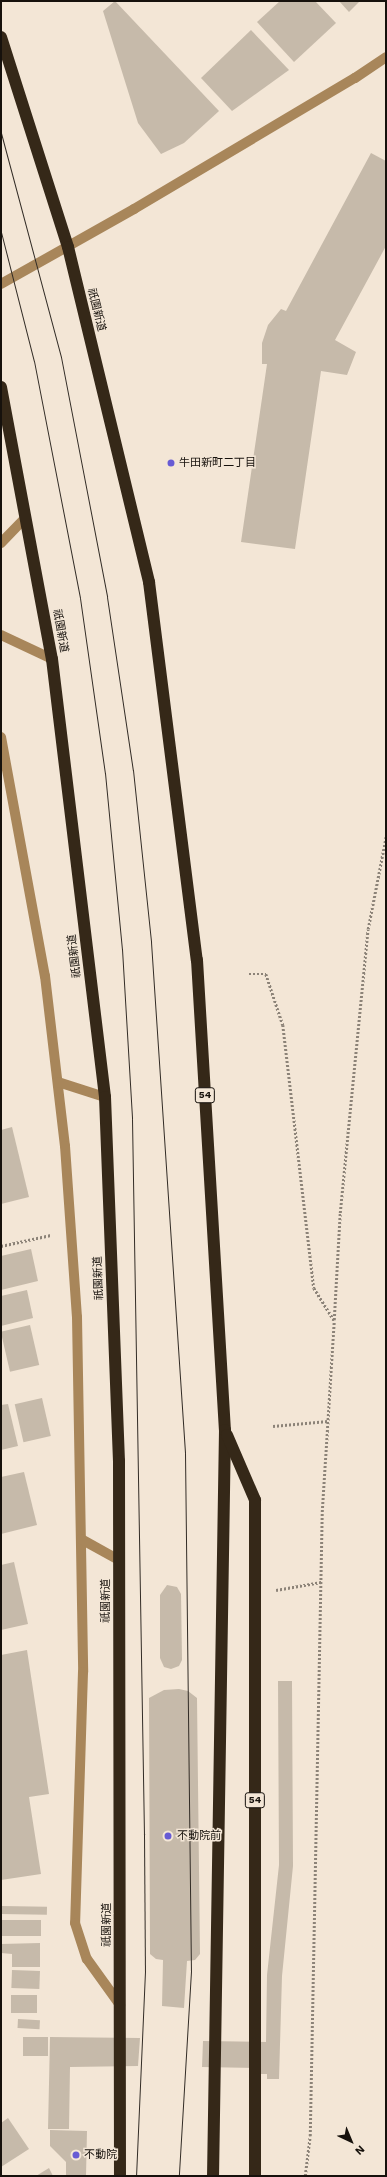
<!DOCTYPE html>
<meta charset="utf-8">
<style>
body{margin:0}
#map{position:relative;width:387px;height:2177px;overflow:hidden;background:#f3e6d6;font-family:"Work Sans","Noto Sans JP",sans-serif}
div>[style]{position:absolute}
.building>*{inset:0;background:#c6baaa;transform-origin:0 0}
.path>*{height:2.5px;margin-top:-1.25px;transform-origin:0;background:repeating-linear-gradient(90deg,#8c8378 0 2px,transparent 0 4px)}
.minor>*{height:10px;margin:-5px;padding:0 5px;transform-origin:5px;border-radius:5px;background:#a8865a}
.highway>*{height:12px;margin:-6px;padding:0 6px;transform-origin:6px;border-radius:6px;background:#352818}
.tram>*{height:1px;margin:-0.5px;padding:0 0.5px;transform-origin:0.5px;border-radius:0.5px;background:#322c26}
.dots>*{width:11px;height:11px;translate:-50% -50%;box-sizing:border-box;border:2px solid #f3e6d6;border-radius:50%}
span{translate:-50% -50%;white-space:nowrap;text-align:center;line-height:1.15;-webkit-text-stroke:3px #f3e6d6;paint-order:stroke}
.shield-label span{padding:1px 3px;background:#f3e6d6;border:1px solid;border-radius:3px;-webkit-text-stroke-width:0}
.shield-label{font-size:10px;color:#16110c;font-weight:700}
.street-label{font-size:11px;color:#16110c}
.poi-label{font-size:11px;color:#16110c}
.left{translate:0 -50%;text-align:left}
.frame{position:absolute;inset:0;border:2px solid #16110c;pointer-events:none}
.north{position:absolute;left:331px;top:2121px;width:40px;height:40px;-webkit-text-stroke:3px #f3e6d6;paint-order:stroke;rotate:136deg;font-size:11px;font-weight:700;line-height:16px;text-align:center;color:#16110c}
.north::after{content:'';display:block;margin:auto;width:14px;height:18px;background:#16110c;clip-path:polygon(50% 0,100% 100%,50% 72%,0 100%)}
</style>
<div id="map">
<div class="building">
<div style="clip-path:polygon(115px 1px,219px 111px,184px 143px,161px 154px,138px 123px,103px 11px)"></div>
<div style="clip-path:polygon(280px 1px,315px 1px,336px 23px,294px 62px,257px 22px)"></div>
<div style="clip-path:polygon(339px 1px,360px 1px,349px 12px)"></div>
<div style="clip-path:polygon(251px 30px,289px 70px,232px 111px,201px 78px)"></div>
<div style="clip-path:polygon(371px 153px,386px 161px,386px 246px,335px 340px,356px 352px,347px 375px,321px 371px,295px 549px,241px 542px,267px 364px,262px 364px,262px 343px,268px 325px,281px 309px,286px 311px)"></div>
<div style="clip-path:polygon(12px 1127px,29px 1197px,1px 1204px,1px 1130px)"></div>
<div style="clip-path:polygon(31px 1249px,38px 1281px,1px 1290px,1px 1256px)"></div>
<div style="clip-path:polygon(27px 1290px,33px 1318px,1px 1326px,1px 1296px)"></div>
<div style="left:30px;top:1325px;width:41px;height:30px;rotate:77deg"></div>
<div style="left:42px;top:1398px;width:39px;height:28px;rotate:77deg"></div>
<div style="clip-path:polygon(8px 1404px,18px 1446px,1px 1450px,1px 1405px)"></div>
<div style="clip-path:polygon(24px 1472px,37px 1525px,1px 1534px,1px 1477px)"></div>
<div style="clip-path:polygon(14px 1562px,28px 1624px,1px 1630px,1px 1565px)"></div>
<div style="clip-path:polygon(167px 1585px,177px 1587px,181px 1594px,182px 1660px,179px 1666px,171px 1669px,164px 1667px,160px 1658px,160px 1595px)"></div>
<div style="clip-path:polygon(27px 1650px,49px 1794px,29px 1797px,41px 1874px,1px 1880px,1px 1655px)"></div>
<div style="clip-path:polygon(278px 1681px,292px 1681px,293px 1866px,282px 1976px,279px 2079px,267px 2079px,267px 2074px,260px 2074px,260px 2068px,202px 2067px,203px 2041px,266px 2042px,267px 1975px,279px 1865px)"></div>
<div style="clip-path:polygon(179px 1689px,188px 1691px,197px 1698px,200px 1954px,195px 1960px,187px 1961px,184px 2008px,162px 2006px,163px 1960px,156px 1959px,150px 1954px,149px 1698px,164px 1690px)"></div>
<div style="left:1px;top:1906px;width:46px;height:8px;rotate:1deg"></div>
<div style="left:1px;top:1920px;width:40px;height:16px"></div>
<div style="clip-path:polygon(40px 1943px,40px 1967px,12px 1967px,12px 1954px,1px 1953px,1px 1944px)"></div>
<div style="left:12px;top:1970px;width:28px;height:18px;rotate:2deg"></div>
<div style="left:11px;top:1995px;width:26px;height:18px"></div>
<div style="left:18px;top:2019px;width:22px;height:9px;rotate:3deg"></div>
<div style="left:23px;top:2037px;width:25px;height:19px"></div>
<div style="clip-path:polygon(50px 2037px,140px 2038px,138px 2066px,70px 2067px,69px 2129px,48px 2129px)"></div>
<div style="clip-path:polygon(8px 2118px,29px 2149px,1px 2167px,1px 2123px)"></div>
<div style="clip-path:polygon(50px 2130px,87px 2131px,86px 2176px,66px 2176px,66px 2162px,50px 2146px)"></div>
<div style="clip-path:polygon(49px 2168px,53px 2176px,36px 2176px)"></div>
</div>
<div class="path">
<div style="left:249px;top:974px;width:17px"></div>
<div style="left:266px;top:974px;width:54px;rotate:71.6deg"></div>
<div style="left:283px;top:1025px;width:265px;rotate:83.3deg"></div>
<div style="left:314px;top:1288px;width:38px;rotate:58deg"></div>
<div style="left:1px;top:1246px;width:51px;rotate:-12.4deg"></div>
<div style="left:273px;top:1426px;width:55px;rotate:-5.2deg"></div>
<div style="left:276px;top:1590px;width:46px;rotate:-10.1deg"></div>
<div style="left:305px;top:2176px;width:40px;rotate:-82.9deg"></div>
<div style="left:310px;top:2136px;width:624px;rotate:-88.9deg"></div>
<div style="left:322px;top:1512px;width:192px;rotate:-86.4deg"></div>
<div style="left:334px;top:1320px;width:107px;rotate:-86.8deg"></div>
<div style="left:340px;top:1213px;width:285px;rotate:-84.4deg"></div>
<div style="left:368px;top:929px;width:95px;rotate:-79deg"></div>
</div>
<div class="minor">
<div style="left:1px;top:284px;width:153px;rotate:-29.4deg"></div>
<div style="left:134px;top:209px;width:257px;rotate:-30.7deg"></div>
<div style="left:355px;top:78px;width:37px;rotate:-34deg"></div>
<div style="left:1px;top:543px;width:36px;rotate:-46deg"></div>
<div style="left:1px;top:635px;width:56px;rotate:25.2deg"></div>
<div style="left:1px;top:737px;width:243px;rotate:79.6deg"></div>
<div style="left:45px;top:976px;width:171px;rotate:83.3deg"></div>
<div style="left:65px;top:1146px;width:171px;rotate:86deg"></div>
<div style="left:77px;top:1317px;width:355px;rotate:89deg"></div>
<div style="left:83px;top:1672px;width:251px;rotate:91.8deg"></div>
<div style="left:75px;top:1923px;width:38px;rotate:72deg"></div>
<div style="left:87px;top:1959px;width:57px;rotate:54.3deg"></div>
<div style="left:58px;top:1082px;width:49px;rotate:17.7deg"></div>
<div style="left:81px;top:1539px;width:43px;rotate:28.9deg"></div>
</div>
<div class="highway">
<div style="left:1px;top:37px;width:220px;rotate:72.3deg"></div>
<div style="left:68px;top:247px;width:345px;rotate:76.4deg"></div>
<div style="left:149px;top:582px;width:381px;rotate:82.8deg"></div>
<div style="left:197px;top:960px;width:471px;rotate:86.6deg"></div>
<div style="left:225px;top:1430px;width:746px;rotate:90.92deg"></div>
<div style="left:1px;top:387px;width:277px;rotate:79.4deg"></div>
<div style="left:52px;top:659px;width:441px;rotate:83.1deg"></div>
<div style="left:105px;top:1097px;width:364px;rotate:87.8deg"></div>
<div style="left:119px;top:1461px;width:715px;rotate:89.92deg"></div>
<div style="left:227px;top:1435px;width:71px;rotate:66.7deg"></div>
<div style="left:255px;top:1500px;width:676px;rotate:90deg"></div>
</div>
<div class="tram">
<div style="left:1px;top:133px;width:232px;rotate:75deg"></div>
<div style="left:61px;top:357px;width:244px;rotate:79.1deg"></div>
<div style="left:107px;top:597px;width:175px;rotate:81.5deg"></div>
<div style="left:133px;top:770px;width:173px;rotate:84deg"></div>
<div style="left:151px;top:942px;width:512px;rotate:86.19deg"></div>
<div style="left:185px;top:1453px;width:518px;rotate:89.34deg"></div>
<div style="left:191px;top:1971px;width:205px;rotate:93.4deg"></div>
<div style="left:1px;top:232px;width:133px;rotate:75.7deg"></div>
<div style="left:34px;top:361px;width:241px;rotate:79deg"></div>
<div style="left:80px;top:598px;width:177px;rotate:81.9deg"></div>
<div style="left:105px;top:773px;width:177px;rotate:84.5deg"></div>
<div style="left:122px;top:949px;width:170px;rotate:86.6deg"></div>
<div style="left:132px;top:1119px;width:715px;rotate:89.04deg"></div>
<div style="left:144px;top:1834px;width:137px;rotate:89.6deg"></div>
<div style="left:145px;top:1971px;width:205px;rotate:92.5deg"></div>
</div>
<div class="dots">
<div style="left:171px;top:463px;background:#675bd4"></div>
<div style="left:168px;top:1836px;background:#675bd4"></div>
<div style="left:76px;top:2155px;background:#675bd4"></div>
</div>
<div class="shield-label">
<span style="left:205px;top:1095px">54</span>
<span style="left:255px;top:1800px">54</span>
</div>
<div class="street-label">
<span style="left:96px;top:310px;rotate:76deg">祇園新道</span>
<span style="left:60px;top:631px;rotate:80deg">祇園新道</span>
<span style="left:75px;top:956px;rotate:-97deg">祇園新道</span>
<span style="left:99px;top:1278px;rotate:-92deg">祇園新道</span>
<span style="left:106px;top:1601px;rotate:-90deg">祇園新道</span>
<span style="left:107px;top:1925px;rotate:-90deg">祇園新道</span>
</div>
<div class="poi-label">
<span class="left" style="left:179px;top:463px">牛田新町二丁目</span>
<span class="left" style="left:177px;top:1836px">不動院前</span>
<span class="left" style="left:84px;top:2155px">不動院</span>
</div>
<div class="frame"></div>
<div class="north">N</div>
</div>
